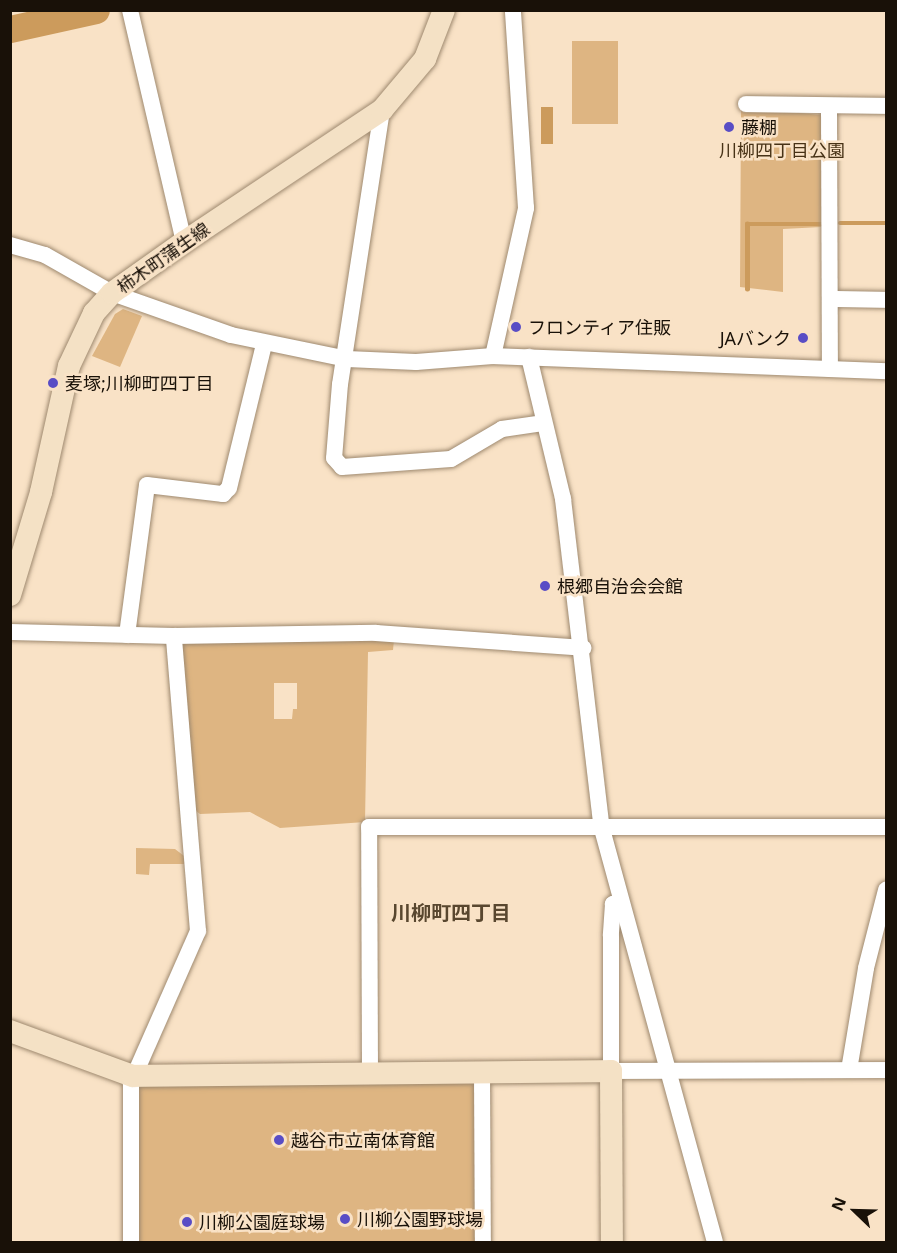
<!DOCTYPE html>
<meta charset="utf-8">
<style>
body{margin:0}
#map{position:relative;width:897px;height:1253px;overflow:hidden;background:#f9e2c6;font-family:"Noto Sans","Noto Sans JP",sans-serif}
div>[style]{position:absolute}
.green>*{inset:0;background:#deb582;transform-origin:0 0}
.water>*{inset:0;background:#cc9b5c;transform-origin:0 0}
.stream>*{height:4.5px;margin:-2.25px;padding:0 2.25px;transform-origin:2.25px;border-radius:2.25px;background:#cc9b5c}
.river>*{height:27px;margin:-13.5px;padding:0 13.5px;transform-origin:13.5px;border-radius:13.5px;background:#cc9b5c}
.roads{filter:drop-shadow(0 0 2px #9e896f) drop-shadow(0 0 2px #9e896f)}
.street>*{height:16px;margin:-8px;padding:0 8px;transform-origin:8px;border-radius:8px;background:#fff}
.secondary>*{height:22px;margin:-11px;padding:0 11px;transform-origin:11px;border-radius:11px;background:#f4e1c5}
.dots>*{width:16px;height:16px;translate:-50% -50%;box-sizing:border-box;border:3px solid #f9e2c6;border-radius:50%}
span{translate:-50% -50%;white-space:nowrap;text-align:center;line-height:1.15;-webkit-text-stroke:5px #f9e2c6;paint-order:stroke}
.poi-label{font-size:18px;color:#191108}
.left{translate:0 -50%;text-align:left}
.right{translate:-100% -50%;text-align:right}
.park-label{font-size:18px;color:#473216}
.street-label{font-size:18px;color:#191108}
.neighbourhood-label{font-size:20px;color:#59472f;font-weight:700}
.frame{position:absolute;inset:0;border:12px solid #191108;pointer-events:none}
.north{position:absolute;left:825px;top:1181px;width:60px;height:60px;-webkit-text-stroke:4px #f9e2c6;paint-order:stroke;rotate:293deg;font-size:16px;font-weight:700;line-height:24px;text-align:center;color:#191108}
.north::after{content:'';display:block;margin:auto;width:21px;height:27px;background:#191108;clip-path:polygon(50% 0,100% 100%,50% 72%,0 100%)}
</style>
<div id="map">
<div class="green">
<div style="left:572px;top:41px;width:46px;height:83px"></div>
<div style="clip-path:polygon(741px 108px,822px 115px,821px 227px,783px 229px,783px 292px,740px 287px)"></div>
<div style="clip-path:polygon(123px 309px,142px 316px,120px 367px,92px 356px,115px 314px)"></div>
<div style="clip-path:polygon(evenodd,394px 640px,393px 650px,368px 652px,365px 822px,280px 828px,250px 812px,200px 814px,192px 808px,181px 642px,394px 640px,274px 683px,297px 683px,297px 709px,293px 709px,292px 719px,274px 719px,274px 683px)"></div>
<div style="clip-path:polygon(136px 848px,175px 849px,188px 859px,189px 864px,150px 864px,149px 875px,136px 874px)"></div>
<div style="left:482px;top:1074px;width:168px;height:347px;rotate:90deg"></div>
</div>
<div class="water">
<div style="left:541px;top:107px;width:12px;height:37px"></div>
</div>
<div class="stream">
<div style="left:840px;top:223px;width:46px"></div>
<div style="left:747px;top:289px;width:65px;rotate:-90deg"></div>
<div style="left:747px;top:224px;width:75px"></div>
</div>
<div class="river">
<div style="left:10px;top:29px;width:88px;rotate:-12.5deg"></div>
</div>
<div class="roads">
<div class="street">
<div style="left:130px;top:10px;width:238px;rotate:76.9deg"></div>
<div style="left:746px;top:104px;width:140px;rotate:0.8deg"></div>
<div style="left:829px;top:107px;width:262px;rotate:89.8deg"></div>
<div style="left:382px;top:110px;width:277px;rotate:98.7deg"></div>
<div style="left:340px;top:384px;width:74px;rotate:94.6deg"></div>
<div style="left:334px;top:458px;width:12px;rotate:48deg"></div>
<div style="left:342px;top:467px;width:109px;rotate:-4.2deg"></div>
<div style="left:451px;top:459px;width:59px;rotate:-30.5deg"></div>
<div style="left:502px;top:429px;width:41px;rotate:-8.3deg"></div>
<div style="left:10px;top:245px;width:36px;rotate:16deg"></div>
<div style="left:45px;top:255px;width:77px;rotate:29.6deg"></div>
<div style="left:112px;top:293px;width:126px;rotate:19.4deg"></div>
<div style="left:231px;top:335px;width:118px;rotate:11.7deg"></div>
<div style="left:347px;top:359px;width:69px;rotate:2.5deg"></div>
<div style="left:416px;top:362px;width:77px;rotate:-4.5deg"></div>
<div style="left:493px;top:356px;width:393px;rotate:2.2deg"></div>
<div style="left:830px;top:299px;width:56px;rotate:1deg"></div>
<div style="left:493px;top:356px;width:152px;rotate:-77.4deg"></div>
<div style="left:526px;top:208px;width:198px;rotate:-93.8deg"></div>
<div style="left:529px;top:357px;width:146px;rotate:76.5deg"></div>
<div style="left:563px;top:499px;width:332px;rotate:83.3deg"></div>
<div style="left:602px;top:829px;width:428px;rotate:74.7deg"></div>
<div style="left:10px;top:632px;width:164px;rotate:1.4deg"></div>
<div style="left:174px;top:636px;width:202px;rotate:-0.9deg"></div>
<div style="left:376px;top:633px;width:208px;rotate:4.1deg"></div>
<div style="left:127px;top:635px;width:151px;rotate:-82.4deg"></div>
<div style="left:147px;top:485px;width:77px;rotate:6.8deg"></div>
<div style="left:223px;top:494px;width:8px;rotate:-45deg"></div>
<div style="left:229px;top:488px;width:148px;rotate:-76.3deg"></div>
<div style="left:620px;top:901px;width:8px;rotate:157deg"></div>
<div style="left:613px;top:904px;width:32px;rotate:94deg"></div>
<div style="left:611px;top:936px;width:135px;rotate:90deg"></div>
<div style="left:611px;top:1071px;width:275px;rotate:-0.2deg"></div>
<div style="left:849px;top:1070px;width:103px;rotate:-80.5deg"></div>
<div style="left:866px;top:968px;width:81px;rotate:-75.6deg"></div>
<div style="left:370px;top:1074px;width:247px;rotate:-90.2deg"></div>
<div style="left:369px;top:827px;width:517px"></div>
<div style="left:482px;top:1074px;width:168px;rotate:89.7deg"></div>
<div style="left:131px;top:1242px;width:159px;rotate:-90deg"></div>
<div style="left:131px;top:1083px;width:166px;rotate:-66.2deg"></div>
<div style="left:198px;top:931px;width:296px;rotate:-94.7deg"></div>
</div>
<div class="secondary">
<div style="left:10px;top:595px;width:108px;rotate:-73.2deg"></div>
<div style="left:41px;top:492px;width:129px;rotate:-77.5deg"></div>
<div style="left:69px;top:366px;width:59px;rotate:-64.7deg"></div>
<div style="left:94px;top:313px;width:27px;rotate:-48deg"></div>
<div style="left:112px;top:293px;width:88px;rotate:-35.3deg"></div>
<div style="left:184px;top:242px;width:238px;rotate:-33.7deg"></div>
<div style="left:382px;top:110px;width:67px;rotate:-49.9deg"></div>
<div style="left:425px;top:59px;width:53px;rotate:-68.8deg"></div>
<div style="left:10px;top:1031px;width:131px;rotate:20.1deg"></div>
<div style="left:133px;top:1076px;width:478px;rotate:-0.6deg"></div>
<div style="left:611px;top:1071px;width:171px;rotate:89.7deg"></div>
</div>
</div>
<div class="dots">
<div style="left:729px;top:127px;background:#594dc5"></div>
<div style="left:516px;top:327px;background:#594dc5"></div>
<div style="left:803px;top:338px;background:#594dc5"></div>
<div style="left:53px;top:383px;background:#594dc5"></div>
<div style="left:545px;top:586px;background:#594dc5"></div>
<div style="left:279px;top:1140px;background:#594dc5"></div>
<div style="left:345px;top:1219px;background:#594dc5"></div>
<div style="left:187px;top:1222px;background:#594dc5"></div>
</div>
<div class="poi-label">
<span class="left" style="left:741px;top:127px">藤棚</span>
<span class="left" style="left:528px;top:327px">フロンティア住販</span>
<span class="right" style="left:791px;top:338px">JAバンク</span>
<span class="left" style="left:65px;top:383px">麦塚;川柳町四丁目</span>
<span class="left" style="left:557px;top:586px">根郷自治会会館</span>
<span class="left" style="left:291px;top:1140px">越谷市立南体育館</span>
<span class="left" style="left:357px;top:1219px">川柳公園野球場</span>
<span class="left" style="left:199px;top:1222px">川柳公園庭球場</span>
</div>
<div class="park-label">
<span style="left:782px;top:150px">川柳四丁目公園</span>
</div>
<div class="street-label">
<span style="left:163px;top:258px;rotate:-35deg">柿木町蒲生線</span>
</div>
<div class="neighbourhood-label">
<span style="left:451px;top:912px">川柳町四丁目</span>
</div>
<div class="frame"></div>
<div class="north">N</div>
</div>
